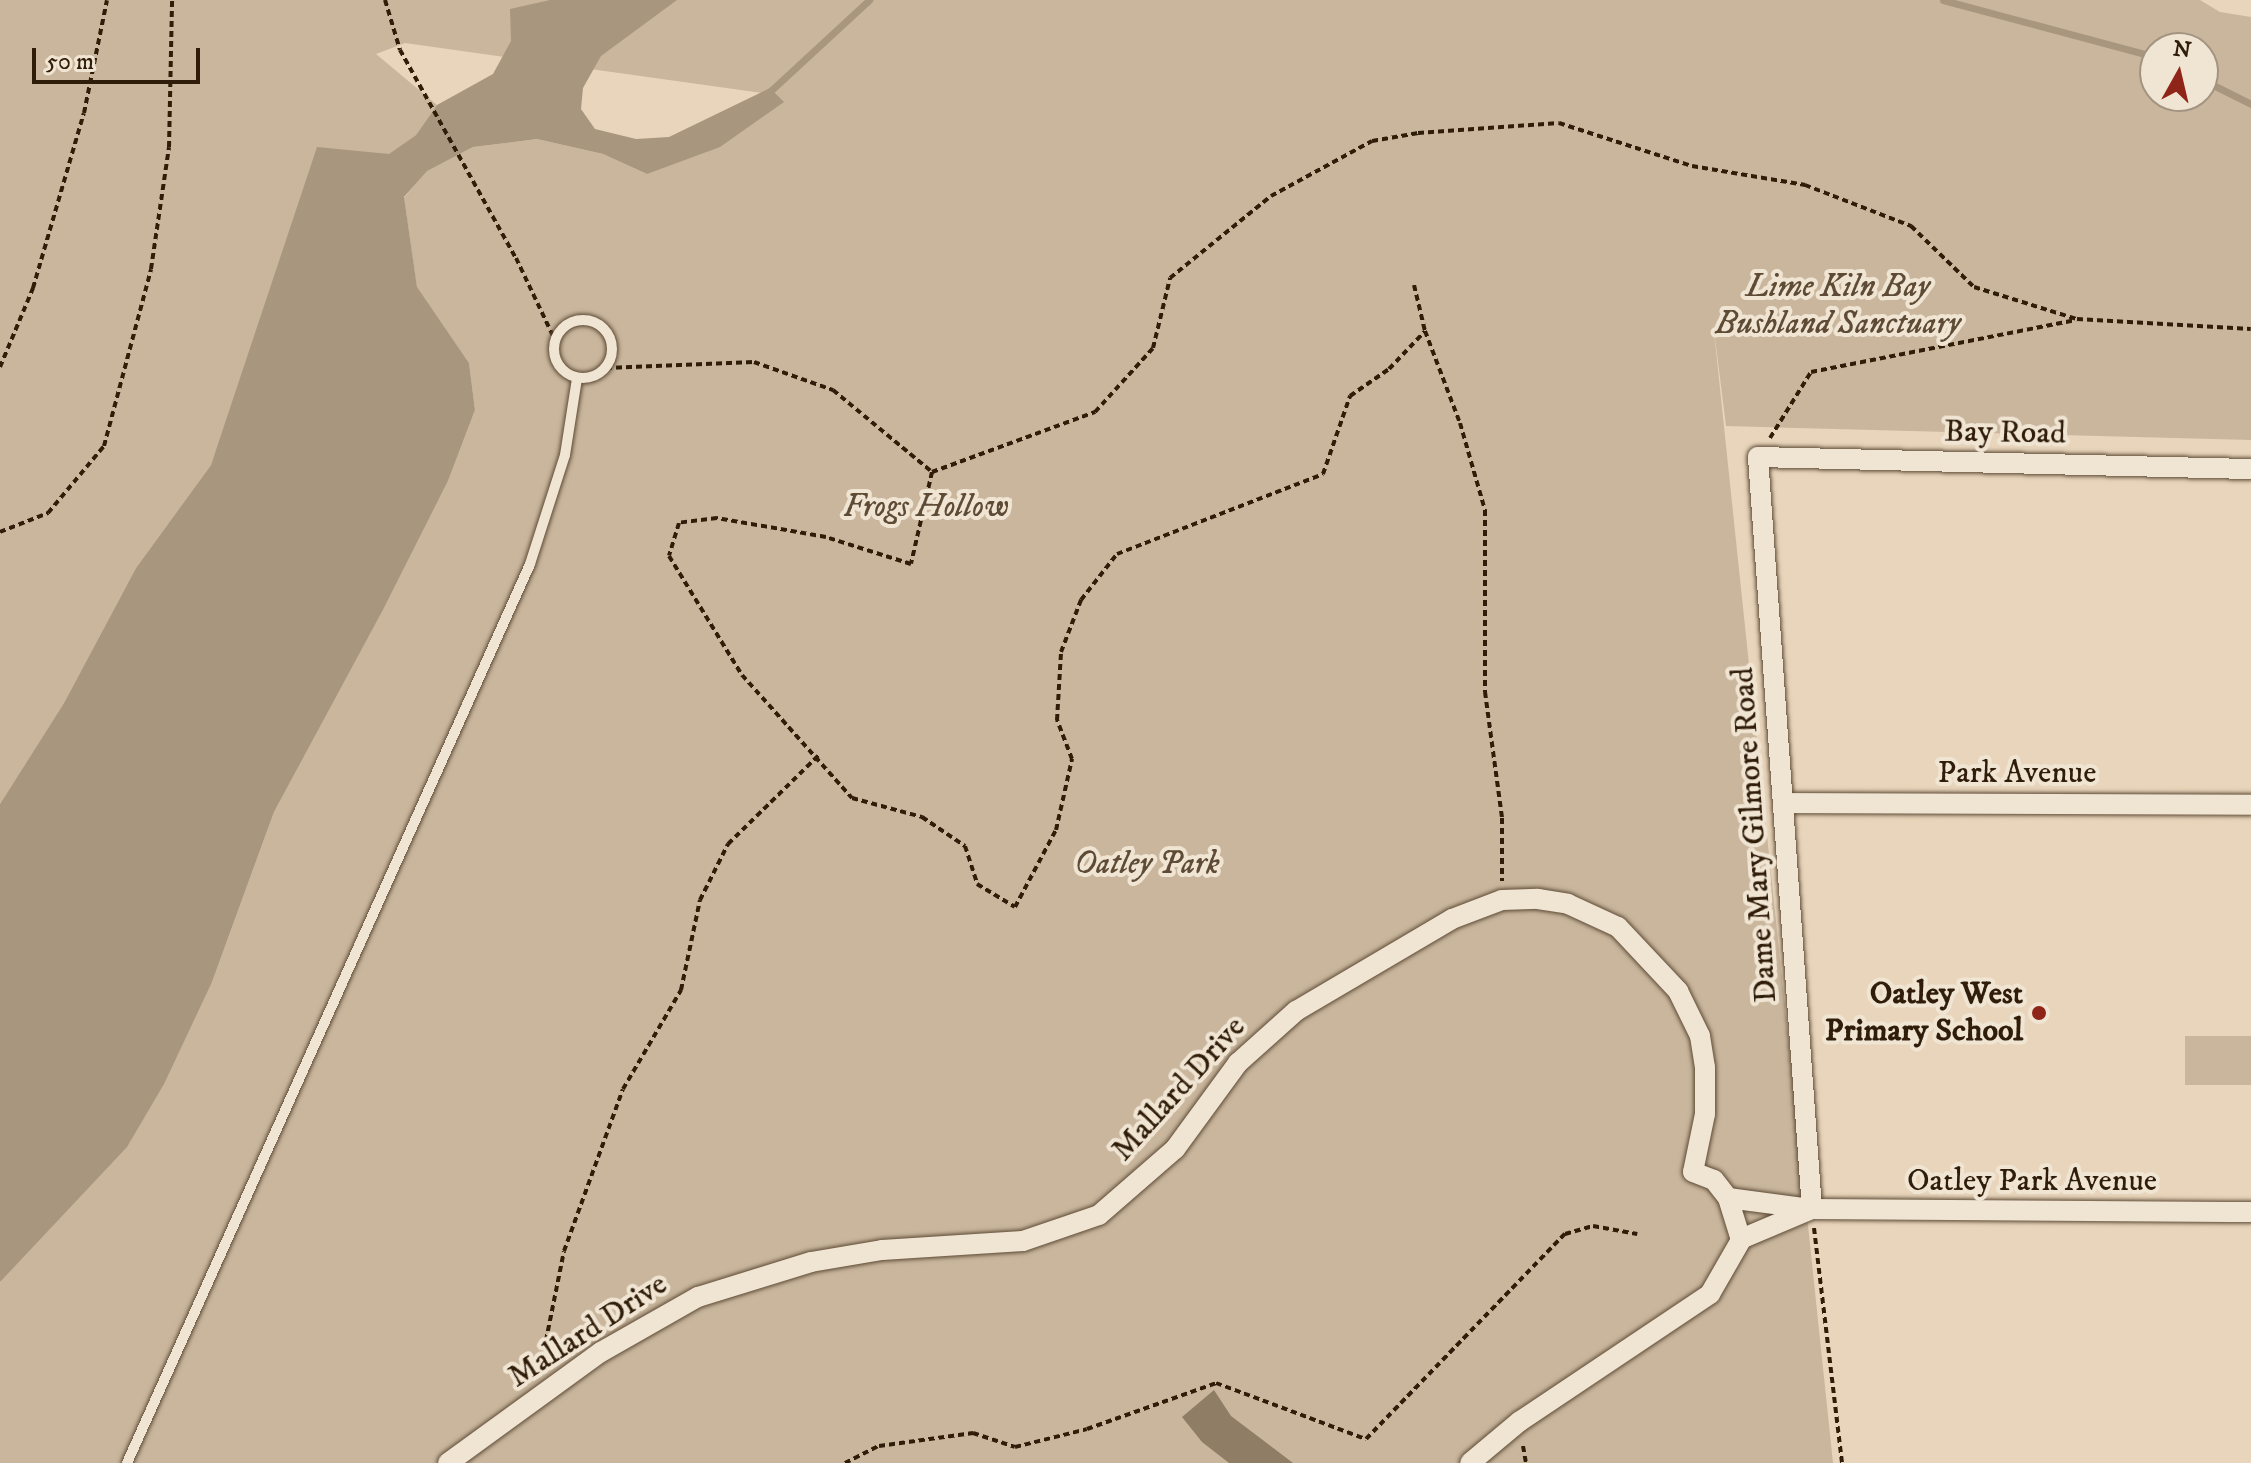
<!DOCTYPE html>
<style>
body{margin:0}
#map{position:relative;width:2251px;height:1463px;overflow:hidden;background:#e8d5bb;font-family:"IM FELL DW Pica",serif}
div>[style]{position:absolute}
.green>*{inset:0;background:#c9b69d;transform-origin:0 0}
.water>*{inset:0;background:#a9967e}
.stream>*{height:7px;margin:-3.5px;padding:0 3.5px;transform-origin:3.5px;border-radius:3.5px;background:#a9967e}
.building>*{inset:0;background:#907d66}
.path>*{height:4px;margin-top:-2px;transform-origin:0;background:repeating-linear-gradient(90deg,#301d09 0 6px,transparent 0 10px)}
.roads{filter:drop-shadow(0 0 2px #5e4b36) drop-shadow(0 0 2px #5e4b36)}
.service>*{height:10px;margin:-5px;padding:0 5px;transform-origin:5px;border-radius:5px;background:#f0e4d3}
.service>.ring{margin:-5px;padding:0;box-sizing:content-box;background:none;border:10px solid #f0e4d3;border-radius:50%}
.minor>*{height:20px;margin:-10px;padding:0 10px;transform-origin:10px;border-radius:10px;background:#f0e4d3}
.dots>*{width:22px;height:22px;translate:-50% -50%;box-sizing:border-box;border:4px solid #f0e4d3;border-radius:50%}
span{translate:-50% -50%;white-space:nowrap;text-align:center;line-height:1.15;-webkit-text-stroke:8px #f0e4d3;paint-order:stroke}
.park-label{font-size:32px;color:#5e4b35;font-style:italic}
.street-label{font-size:32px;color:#301d09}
.poi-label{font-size:32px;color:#301d09;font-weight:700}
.right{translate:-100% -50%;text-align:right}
.north{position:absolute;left:2139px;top:32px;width:80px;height:80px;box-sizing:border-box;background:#f0e4d3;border:2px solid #a39482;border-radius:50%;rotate:8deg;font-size:22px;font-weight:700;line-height:32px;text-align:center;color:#301d09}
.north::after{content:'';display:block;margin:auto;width:28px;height:36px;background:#8f2418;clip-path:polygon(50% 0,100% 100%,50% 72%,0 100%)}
.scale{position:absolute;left:32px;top:48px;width:168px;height:36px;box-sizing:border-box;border:4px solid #301d09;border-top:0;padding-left:10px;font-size:24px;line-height:28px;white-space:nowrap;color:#301d09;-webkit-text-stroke:6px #f0e4d3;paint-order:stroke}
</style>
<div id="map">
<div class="green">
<div style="clip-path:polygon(evenodd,0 0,2200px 0,2220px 12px,2251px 17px,2251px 440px,1726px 426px,1713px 322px,1833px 1463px,0 1463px,0 1282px,212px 982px,274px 812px,383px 610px,448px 481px,475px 410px,469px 363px,417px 288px,404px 198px,426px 171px,473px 147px,537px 139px,603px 154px,647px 174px,769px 94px,405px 43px,376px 54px,437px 105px,416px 135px,388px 155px,265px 316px,211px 465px,136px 568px,64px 703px,0 804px,0 0,2155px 48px,2203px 48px,2203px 96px,2155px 96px,2155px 48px)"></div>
<div style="left:2185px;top:1036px;width:66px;height:49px"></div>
</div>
<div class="water">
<div style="clip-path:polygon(550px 0,677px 0,601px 56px,583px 88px,581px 109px,595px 129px,636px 139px,669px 137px,770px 88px,784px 102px,720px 147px,647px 174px,603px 154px,537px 139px,473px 147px,427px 171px,404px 197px,417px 287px,469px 363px,475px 410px,448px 481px,383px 610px,274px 812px,212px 982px,164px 1084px,127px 1147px,0 1282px,0 804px,64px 703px,136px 568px,211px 465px,317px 147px,389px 154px,416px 135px,437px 105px,493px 74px,511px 41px,510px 9px)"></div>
</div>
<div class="stream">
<div style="left:1943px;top:0;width:220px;rotate:15deg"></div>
<div style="left:2203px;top:80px;width:54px;rotate:26.6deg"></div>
<div style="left:765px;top:96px;width:142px;rotate:-42.7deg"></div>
</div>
<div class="building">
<div style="clip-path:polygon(1214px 1390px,1231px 1416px,1293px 1463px,1229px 1463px,1202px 1442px,1182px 1417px)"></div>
</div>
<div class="path">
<div style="left:385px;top:0;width:52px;rotate:73.3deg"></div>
<div style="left:400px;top:50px;width:238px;rotate:60.9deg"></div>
<div style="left:516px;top:258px;width:91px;rotate:64.6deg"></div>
<div style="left:1414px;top:285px;width:47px;rotate:76.6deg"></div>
<div style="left:0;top:367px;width:86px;rotate:-67.3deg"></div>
<div style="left:33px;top:288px;width:182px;rotate:-73.8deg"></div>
<div style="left:84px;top:113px;width:115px;rotate:-78.5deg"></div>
<div style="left:606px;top:368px;width:148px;rotate:-2.3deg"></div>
<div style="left:754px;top:362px;width:84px;rotate:19.5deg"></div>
<div style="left:833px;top:390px;width:129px;rotate:39.6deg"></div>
<div style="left:1770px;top:438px;width:78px;rotate:-58.2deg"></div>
<div style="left:1811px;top:372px;width:270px;rotate:-11.1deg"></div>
<div style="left:932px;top:472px;width:94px;rotate:102.9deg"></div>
<div style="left:911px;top:564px;width:89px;rotate:-162.4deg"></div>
<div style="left:826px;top:537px;width:111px;rotate:-170.1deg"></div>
<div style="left:717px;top:518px;width:38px;rotate:173deg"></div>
<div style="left:679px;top:523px;width:34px;rotate:107deg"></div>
<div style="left:669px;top:556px;width:140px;rotate:58.5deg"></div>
<div style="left:742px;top:675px;width:165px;rotate:48.2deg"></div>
<div style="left:852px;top:798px;width:73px;rotate:15.2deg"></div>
<div style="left:922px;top:817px;width:52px;rotate:34deg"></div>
<div style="left:965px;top:846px;width:40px;rotate:72deg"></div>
<div style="left:977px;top:884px;width:44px;rotate:31.2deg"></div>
<div style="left:1015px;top:907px;width:87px;rotate:-62deg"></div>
<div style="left:1056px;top:830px;width:73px;rotate:-77.3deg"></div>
<div style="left:1072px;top:759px;width:42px;rotate:-111deg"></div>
<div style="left:1057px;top:720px;width:68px;rotate:-86.6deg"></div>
<div style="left:1061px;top:652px;width:56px;rotate:-69deg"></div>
<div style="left:1081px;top:600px;width:58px;rotate:-52deg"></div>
<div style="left:1117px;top:554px;width:221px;rotate:-21.2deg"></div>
<div style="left:1323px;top:474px;width:83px;rotate:-70.9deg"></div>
<div style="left:1350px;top:396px;width:47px;rotate:-34.7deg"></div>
<div style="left:1389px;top:369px;width:52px;rotate:-46.5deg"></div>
<div style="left:1425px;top:331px;width:98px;rotate:69.2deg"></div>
<div style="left:1460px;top:423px;width:91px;rotate:74deg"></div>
<div style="left:1485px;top:510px;width:182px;rotate:90deg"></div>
<div style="left:1485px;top:692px;width:127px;rotate:82.3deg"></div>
<div style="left:1502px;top:818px;width:63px;rotate:90deg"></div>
<div style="left:932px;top:472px;width:174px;rotate:-20.2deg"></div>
<div style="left:1095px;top:412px;width:86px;rotate:-47.8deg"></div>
<div style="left:1153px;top:348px;width:72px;rotate:-76.3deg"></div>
<div style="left:1170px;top:278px;width:130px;rotate:-39.1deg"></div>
<div style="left:1271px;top:196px;width:115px;rotate:-28.6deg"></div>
<div style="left:1372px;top:141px;width:47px;rotate:-9.9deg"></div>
<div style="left:1418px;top:133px;width:141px;rotate:-4.1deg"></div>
<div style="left:1559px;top:123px;width:140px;rotate:17.9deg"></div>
<div style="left:1692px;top:166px;width:115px;rotate:9.5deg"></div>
<div style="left:1805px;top:185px;width:114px;rotate:21.1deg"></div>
<div style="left:1911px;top:226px;width:88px;rotate:44.1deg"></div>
<div style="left:1974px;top:287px;width:108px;rotate:17.3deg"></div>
<div style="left:2077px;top:319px;width:174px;rotate:3.3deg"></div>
<div style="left:0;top:532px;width:52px;rotate:-21.6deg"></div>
<div style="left:48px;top:513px;width:87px;rotate:-50.1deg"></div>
<div style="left:104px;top:446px;width:183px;rotate:-75.1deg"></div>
<div style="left:151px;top:269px;width:123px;rotate:-81.6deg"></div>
<div style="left:169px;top:147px;width:147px;rotate:-88.8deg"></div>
<div style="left:1814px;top:1228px;width:237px;rotate:83.2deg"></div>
<div style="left:540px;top:1370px;width:121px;rotate:-78.6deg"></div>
<div style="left:564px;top:1251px;width:172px;rotate:-70deg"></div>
<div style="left:623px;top:1089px;width:115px;rotate:-59.6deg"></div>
<div style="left:681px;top:990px;width:92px;rotate:-78.1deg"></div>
<div style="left:700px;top:900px;width:63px;rotate:-63.4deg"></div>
<div style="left:728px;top:844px;width:127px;rotate:-44.4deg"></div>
<div style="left:1523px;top:1446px;width:17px;rotate:80deg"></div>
<div style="left:845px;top:1463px;width:38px;rotate:-27deg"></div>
<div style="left:879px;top:1446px;width:95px;rotate:-7.9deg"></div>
<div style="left:973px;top:1433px;width:44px;rotate:18.4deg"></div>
<div style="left:1015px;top:1447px;width:74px;rotate:-14deg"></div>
<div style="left:1087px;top:1429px;width:137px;rotate:-19.6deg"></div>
<div style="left:1216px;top:1383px;width:160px;rotate:20.5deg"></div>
<div style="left:1366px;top:1439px;width:286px;rotate:-45.9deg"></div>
<div style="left:1565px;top:1234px;width:29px;rotate:-16deg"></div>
<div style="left:1593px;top:1226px;width:45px;rotate:10.3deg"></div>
</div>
<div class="roads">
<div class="service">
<div class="ring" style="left:554px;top:320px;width:48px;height:48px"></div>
<div style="left:127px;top:1463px;width:985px;rotate:-65.85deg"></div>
<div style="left:530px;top:564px;width:114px;rotate:-72.2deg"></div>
<div style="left:565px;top:455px;width:78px;rotate:-81.1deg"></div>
</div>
<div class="minor">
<div style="left:1783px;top:803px;width:468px;rotate:0.2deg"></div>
<div style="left:1728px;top:1198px;width:85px;rotate:7.5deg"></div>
<div style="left:1812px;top:1209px;width:439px;rotate:0.4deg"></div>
<div style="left:1812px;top:1209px;width:754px;rotate:-94.11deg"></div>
<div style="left:1758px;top:457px;width:493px;rotate:1.4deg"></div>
<div style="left:1741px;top:1239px;width:77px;rotate:-22.9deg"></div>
<div style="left:448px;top:1463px;width:189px;rotate:-36deg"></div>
<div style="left:601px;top:1352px;width:112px;rotate:-29.6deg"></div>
<div style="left:698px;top:1297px;width:118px;rotate:-17.2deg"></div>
<div style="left:811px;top:1262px;width:72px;rotate:-9.6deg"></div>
<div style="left:882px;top:1250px;width:141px;rotate:-3.7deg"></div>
<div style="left:1023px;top:1241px;width:80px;rotate:-18.9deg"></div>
<div style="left:1099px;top:1215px;width:101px;rotate:-41deg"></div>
<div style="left:1175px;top:1149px;width:107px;rotate:-53.8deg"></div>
<div style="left:1238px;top:1063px;width:78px;rotate:-41.9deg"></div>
<div style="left:1296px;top:1011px;width:181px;rotate:-30.5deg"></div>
<div style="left:1452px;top:919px;width:53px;rotate:-20.8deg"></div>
<div style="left:1502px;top:900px;width:36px;rotate:-2deg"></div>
<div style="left:1538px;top:899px;width:30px;rotate:9deg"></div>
<div style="left:1568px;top:904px;width:55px;rotate:24.7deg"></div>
<div style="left:1618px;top:927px;width:88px;rotate:46.8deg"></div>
<div style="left:1678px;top:991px;width:50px;rotate:63.9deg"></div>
<div style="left:1700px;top:1036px;width:31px;rotate:81deg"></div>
<div style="left:1705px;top:1067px;width:47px;rotate:90deg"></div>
<div style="left:1705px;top:1114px;width:59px;rotate:101.7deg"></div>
<div style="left:1693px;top:1172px;width:22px;rotate:21deg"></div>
<div style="left:1714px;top:1180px;width:23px;rotate:52deg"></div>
<div style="left:1728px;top:1198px;width:44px;rotate:72.8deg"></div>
<div style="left:1741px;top:1240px;width:62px;rotate:119.9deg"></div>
<div style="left:1710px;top:1294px;width:229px;rotate:146.2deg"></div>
<div style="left:1520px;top:1421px;width:65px;rotate:140deg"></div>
</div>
</div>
<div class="dots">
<div style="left:2039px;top:1013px;background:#8f2418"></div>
</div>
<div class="park-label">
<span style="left:1838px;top:306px">Lime Kiln Bay<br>Bushland Sanctuary</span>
<span style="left:926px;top:507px">Frogs Hollow</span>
<span style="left:1147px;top:864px">Oatley Park</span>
</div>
<div class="street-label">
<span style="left:2005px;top:433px;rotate:1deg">Bay Road</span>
<span style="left:2017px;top:773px">Park Avenue</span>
<span style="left:1755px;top:835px;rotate:-94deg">Dame Mary Gilmore Road</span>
<span style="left:1179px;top:1089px;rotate:-48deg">Mallard Drive</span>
<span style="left:2032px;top:1181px">Oatley Park Avenue</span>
<span style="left:588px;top:1331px;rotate:-33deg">Mallard Drive</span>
</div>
<div class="poi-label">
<span class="right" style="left:2023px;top:1013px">Oatley West<br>Primary School</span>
</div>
<div class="north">N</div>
<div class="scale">50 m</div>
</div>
